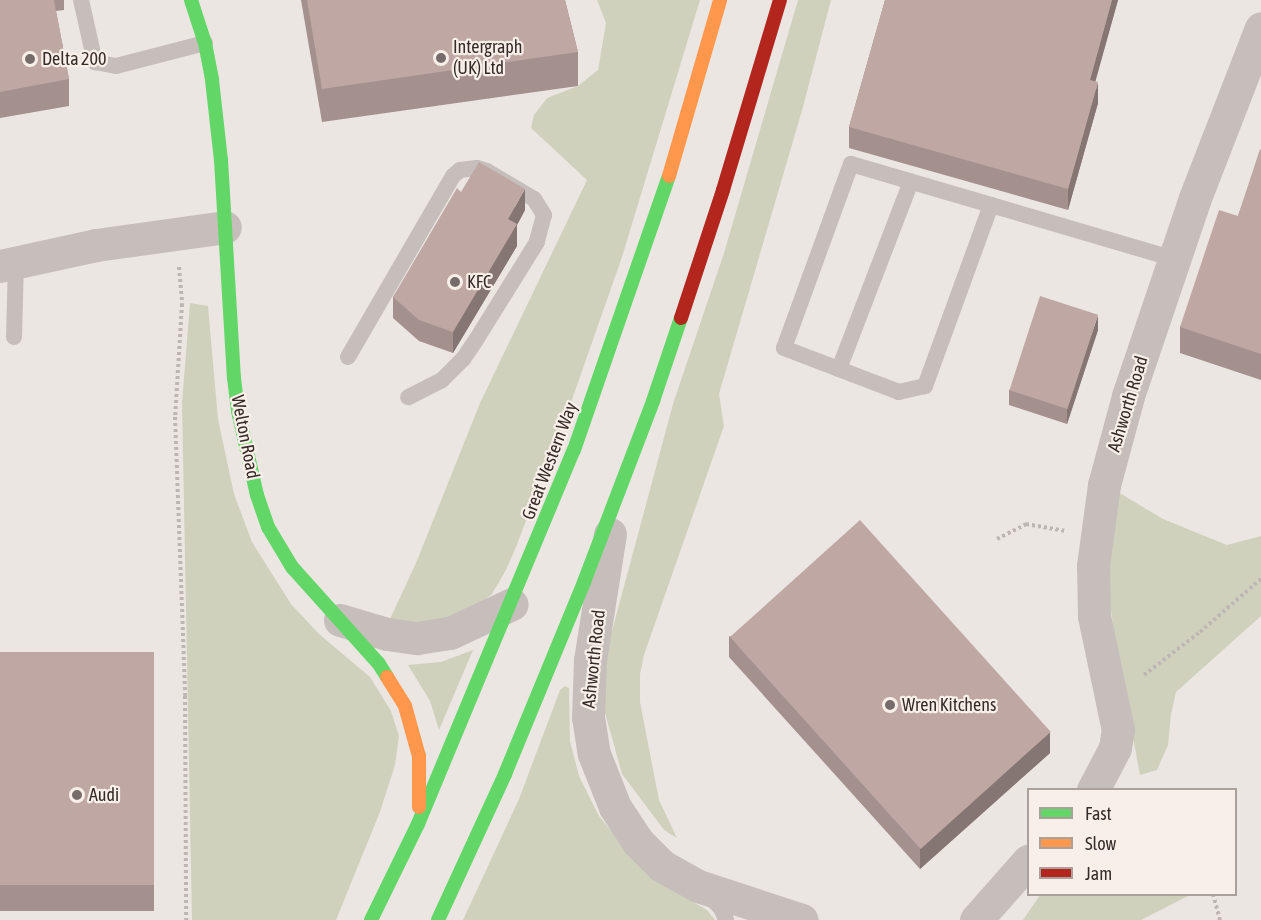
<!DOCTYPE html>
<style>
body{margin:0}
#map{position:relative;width:1261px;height:920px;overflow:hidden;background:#ece6e2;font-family:"Asap Condensed",sans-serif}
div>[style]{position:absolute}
.green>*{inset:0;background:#d0d1bc}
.path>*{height:4px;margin-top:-2px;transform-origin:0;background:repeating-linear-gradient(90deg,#beb6b3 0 3px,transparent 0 6px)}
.lane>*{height:16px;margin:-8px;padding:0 8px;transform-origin:8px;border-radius:8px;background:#c6beba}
.street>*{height:33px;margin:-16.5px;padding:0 16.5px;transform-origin:16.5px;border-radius:16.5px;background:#c6beba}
.fast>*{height:14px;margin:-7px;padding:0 7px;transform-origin:7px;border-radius:7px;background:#63d668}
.slow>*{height:14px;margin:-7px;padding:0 7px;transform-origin:7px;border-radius:7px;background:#ff974d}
.jam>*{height:14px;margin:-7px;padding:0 7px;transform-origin:7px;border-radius:7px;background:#b3261e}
.wall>*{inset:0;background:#a4908d;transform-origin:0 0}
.shaded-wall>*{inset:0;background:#867673}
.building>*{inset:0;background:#bfa8a4;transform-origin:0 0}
.dots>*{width:16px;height:16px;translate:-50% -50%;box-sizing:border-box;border:3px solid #f9efe9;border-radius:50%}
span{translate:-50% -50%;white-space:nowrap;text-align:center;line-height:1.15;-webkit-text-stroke:4.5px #f9efe9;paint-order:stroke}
.poi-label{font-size:18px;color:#362b29}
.left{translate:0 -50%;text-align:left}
.street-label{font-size:18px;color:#362b29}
.legend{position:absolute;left:1027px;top:788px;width:210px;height:108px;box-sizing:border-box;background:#f9efe9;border:2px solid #aba19c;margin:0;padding:8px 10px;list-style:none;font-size:18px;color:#362b29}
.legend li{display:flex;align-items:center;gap:12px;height:30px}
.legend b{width:30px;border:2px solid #aba19c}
</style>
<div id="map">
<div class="green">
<div style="clip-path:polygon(597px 0,700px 0,622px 257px,568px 411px,516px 547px,506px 570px,492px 594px,473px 609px,426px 625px,389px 621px,416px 563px,480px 403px,587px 180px,531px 128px,534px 115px,547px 98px,578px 86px,598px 70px,606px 23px)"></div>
<div style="clip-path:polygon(798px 0,831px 0,803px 107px,719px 394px,724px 426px,644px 655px,640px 674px,640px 702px,659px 800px,677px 838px,664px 830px,622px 774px,602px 702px,609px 642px,673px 404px,724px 253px)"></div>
<div style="clip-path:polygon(190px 303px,208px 306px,218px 419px,234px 494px,252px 542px,291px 604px,319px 634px,370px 677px,391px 711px,399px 736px,395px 765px,380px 812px,336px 920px,192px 920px,182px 403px)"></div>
<div style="clip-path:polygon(1118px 492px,1163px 519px,1227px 545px,1261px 536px,1261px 616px,1176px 692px,1171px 714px,1168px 745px,1157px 770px,1140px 775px,1115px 640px,1105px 567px)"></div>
<div style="clip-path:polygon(473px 650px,439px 730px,430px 701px,408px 665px,441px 662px)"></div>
<div style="clip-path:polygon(565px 686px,569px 688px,570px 741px,579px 776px,599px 816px,641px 867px,665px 886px,707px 910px,715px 920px,463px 920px,519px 799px,560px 690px)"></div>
<div style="clip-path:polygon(1040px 895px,1040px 894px,1190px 895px,1141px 920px,1023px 920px)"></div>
</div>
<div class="path">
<div style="left:179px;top:267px;width:37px;rotate:85deg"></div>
<div style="left:182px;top:304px;width:113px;rotate:93.5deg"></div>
<div style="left:175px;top:417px;width:279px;rotate:87.9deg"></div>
<div style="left:185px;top:696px;width:224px;rotate:89.7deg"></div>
<div style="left:997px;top:539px;width:33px;rotate:-27deg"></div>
<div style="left:1026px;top:524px;width:39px;rotate:10deg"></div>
<div style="left:1144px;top:675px;width:71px;rotate:-37.5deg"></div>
<div style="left:1200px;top:632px;width:81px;rotate:-41deg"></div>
<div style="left:1213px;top:894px;width:27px;rotate:75deg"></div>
</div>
<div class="lane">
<div style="left:81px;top:0;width:64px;rotate:77.3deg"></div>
<div style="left:95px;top:62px;width:21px;rotate:11deg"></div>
<div style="left:116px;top:66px;width:92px;rotate:-14.5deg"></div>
<div style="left:851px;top:164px;width:146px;rotate:16.3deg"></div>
<div style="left:991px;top:205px;width:193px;rotate:110deg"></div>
<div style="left:925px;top:386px;width:27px;rotate:167deg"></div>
<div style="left:899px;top:392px;width:123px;rotate:-159.1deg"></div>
<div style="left:784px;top:348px;width:196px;rotate:-70deg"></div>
<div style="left:991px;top:205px;width:192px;rotate:16.4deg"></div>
<div style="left:14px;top:337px;width:74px;rotate:-88.5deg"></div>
<div style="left:348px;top:357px;width:209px;rotate:-59.9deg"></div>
<div style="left:453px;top:176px;width:9px;rotate:-41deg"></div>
<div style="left:460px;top:170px;width:17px;rotate:-7deg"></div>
<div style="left:477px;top:168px;width:10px;rotate:17deg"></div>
<div style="left:487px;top:171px;width:55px;rotate:30.8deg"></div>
<div style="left:534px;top:199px;width:19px;rotate:58deg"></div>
<div style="left:544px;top:215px;width:28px;rotate:105deg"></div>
<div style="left:537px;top:242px;width:115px;rotate:121.9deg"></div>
<div style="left:476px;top:340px;width:23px;rotate:124deg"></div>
<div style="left:463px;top:359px;width:30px;rotate:135deg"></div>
<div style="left:442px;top:380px;width:38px;rotate:153deg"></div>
<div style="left:839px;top:369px;width:201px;rotate:-69deg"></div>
<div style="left:708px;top:895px;width:18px;rotate:45deg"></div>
<div style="left:721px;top:908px;width:13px;rotate:67deg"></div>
</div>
<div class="street">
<div style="left:0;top:266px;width:98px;rotate:-12.3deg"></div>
<div style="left:96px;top:245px;width:130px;rotate:-7.9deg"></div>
<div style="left:610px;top:534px;width:128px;rotate:99deg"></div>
<div style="left:590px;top:660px;width:57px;rotate:92deg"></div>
<div style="left:588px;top:717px;width:37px;rotate:81deg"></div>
<div style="left:594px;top:754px;width:57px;rotate:68.4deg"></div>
<div style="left:615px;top:807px;width:42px;rotate:56.7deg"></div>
<div style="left:638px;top:842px;width:34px;rotate:45deg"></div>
<div style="left:662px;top:866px;width:41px;rotate:29.1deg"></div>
<div style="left:698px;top:886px;width:109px;rotate:18.1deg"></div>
<div style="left:340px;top:620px;width:49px;rotate:16.6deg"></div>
<div style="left:387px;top:634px;width:30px;rotate:8deg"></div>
<div style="left:417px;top:638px;width:33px;rotate:-9deg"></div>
<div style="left:450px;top:633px;width:68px;rotate:-25.1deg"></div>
<div style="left:1093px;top:790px;width:47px;rotate:-62.4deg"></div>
<div style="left:1115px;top:748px;width:18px;rotate:-81deg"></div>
<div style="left:1118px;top:730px;width:116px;rotate:-101.9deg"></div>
<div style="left:1094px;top:616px;width:50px;rotate:-91.1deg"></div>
<div style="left:1093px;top:566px;width:82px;rotate:-82.3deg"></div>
<div style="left:1104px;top:485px;width:92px;rotate:-74.9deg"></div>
<div style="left:1128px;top:396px;width:209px;rotate:-71.3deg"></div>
<div style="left:1195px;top:198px;width:182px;rotate:-68.8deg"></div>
<div style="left:976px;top:920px;width:79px;rotate:-48.6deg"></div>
</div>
<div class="fast">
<div style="left:191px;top:0;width:45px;rotate:72deg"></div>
<div style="left:205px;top:43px;width:38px;rotate:79deg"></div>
<div style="left:212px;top:80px;width:81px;rotate:83.6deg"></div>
<div style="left:221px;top:160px;width:218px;rotate:86.6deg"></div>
<div style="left:234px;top:378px;width:33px;rotate:83deg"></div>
<div style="left:238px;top:411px;width:86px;rotate:77.3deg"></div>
<div style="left:257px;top:495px;width:34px;rotate:71deg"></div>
<div style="left:268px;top:527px;width:47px;rotate:59deg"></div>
<div style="left:292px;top:567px;width:130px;rotate:48.1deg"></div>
<div style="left:379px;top:664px;width:15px;rotate:58deg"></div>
<div style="left:371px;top:920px;width:107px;rotate:-63.9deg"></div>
<div style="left:418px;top:824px;width:405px;rotate:-67.4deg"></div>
<div style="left:574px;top:450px;width:290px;rotate:-70.9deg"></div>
<div style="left:438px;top:920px;width:161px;rotate:-65.3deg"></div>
<div style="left:505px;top:774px;width:208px;rotate:-67.6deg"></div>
<div style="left:584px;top:582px;width:194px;rotate:-69.1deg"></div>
<div style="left:653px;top:401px;width:88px;rotate:-71.4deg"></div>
</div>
<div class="slow">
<div style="left:669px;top:176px;width:183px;rotate:-73.8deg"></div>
<div style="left:387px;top:677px;width:34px;rotate:58deg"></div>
<div style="left:405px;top:706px;width:52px;rotate:74.4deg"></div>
<div style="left:419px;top:756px;width:51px;rotate:90deg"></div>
</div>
<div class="jam">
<div style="left:681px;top:318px;width:135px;rotate:-71.8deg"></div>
<div style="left:723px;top:190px;width:198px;rotate:-73.3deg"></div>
</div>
<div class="wall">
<div style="clip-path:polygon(0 0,64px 0,64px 10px,56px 11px,69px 79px,69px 106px,0 118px)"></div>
<div style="clip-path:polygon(301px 0,565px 0,578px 52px,578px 86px,322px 122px)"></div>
<div style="clip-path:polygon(885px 0,1118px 0,1095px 81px,1098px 103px,1068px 210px,849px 148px,849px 127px)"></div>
<div style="clip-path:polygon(1261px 150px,1261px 380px,1180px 353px,1180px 327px,1238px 216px)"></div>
<div style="clip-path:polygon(461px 192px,525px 210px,517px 225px,517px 246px,453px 353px,419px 341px,393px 318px,393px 297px)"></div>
<div style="clip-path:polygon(1098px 330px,1067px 424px,1009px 405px,1009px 390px)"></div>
<div style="clip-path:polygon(729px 636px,1050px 753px,920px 869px,729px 657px)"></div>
<div style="left:0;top:652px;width:154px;height:259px"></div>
</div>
<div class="shaded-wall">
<div style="clip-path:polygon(1112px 0,1118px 0,1090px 101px,1090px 80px)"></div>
<div style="clip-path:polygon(1098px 82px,1098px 103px,1068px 210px,1068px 189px)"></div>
<div style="clip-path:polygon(525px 189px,525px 210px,517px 225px,517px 246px,453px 353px,453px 332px,508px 219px)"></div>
<div style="clip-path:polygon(1098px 315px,1098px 330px,1067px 424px,1067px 409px)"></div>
<div style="clip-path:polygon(1050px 732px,1050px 753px,920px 869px,920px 848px)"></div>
</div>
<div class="building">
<div style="clip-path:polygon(0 0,54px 0,69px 79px,0 92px)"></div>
<div style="clip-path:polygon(307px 0,565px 0,578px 52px,322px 89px)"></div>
<div style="clip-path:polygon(885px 0,1112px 0,1090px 80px,1098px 82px,1068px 189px,849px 127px)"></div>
<div style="clip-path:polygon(1260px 149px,1261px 150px,1261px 354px,1180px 327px,1219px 210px,1238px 216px)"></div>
<div style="clip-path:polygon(479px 162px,525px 189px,508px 219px,517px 224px,453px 332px,419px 320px,393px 297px,457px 188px,461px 192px)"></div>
<div style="left:1040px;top:296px;width:61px;height:99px;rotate:18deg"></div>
<div style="left:860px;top:520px;width:285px;height:175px;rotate:48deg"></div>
<div style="left:0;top:652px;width:154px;height:233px"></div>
</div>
<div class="dots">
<div style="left:441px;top:58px;background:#766c6a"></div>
<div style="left:30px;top:59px;background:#766c6a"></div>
<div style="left:455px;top:282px;background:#766c6a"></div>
<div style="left:890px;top:705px;background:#766c6a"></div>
<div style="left:77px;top:795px;background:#766c6a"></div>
</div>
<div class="poi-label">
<span class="left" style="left:453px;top:58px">Intergraph<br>(UK) Ltd</span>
<span class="left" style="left:42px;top:59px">Delta 200</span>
<span class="left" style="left:467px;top:282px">KFC</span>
<span class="left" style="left:902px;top:705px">Wren Kitchens</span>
<span class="left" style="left:89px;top:795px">Audi</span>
</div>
<div class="street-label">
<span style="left:1128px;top:404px;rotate:-73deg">Ashworth Road</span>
<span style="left:245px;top:437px;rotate:79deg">Welton Road</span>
<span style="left:550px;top:461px;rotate:-69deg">Great Western Way</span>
<span style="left:594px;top:659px;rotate:-84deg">Ashworth Road</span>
</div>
<ul class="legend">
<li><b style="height:8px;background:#63d668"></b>Fast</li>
<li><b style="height:8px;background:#ff974d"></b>Slow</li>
<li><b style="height:8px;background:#b3261e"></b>Jam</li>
</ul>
</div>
